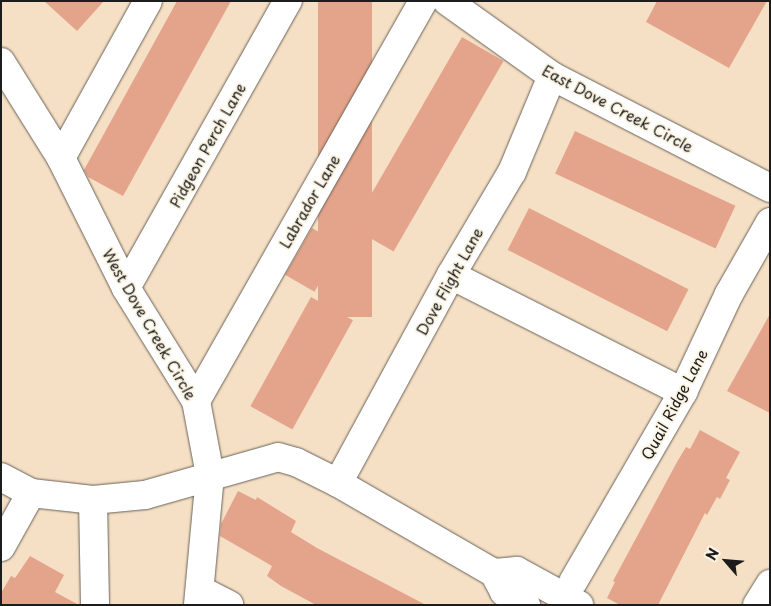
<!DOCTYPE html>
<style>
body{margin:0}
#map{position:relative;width:771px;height:606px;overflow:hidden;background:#f6e0c5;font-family:"Playpen Sans",sans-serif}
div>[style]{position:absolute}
.building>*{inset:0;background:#e4a38b;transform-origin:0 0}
.roads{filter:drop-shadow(0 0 1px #686157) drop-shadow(0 0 1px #686157)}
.minor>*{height:28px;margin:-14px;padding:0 14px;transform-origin:14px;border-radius:14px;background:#fff}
.major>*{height:28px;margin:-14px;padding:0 14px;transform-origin:14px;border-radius:14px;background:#fff}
span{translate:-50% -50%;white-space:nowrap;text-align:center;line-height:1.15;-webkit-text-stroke:4px #fcf5e5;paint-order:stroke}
.street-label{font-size:15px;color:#1c1c1c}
.frame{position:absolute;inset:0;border:2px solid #1c1c1c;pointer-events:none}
.north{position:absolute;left:701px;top:536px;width:50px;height:50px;-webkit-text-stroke:4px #fcf5e5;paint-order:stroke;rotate:297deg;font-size:14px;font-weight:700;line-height:20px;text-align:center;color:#1c1c1c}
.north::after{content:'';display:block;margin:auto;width:18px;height:22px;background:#1c1c1c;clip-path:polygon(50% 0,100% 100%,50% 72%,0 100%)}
</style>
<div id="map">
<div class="building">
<div style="clip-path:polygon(44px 1px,104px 1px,77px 31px)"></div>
<div style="clip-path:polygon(177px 1px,231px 1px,123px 196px,88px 177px,84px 170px)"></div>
<div style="left:318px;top:1px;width:54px;height:316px"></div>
<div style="clip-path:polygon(657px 1px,767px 1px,729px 68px,646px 22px)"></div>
<div style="left:462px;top:37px;width:48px;height:220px;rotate:30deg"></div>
<div style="left:575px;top:131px;width:177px;height:47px;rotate:25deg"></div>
<div style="left:529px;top:208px;width:179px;height:47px;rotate:27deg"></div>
<div style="left:312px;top:228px;width:34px;height:54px;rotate:30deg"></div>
<div style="left:311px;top:297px;width:48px;height:125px;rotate:29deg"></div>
<div style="clip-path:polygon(770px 314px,770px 413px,727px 391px)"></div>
<div style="clip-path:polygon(700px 430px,740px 452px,726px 478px,730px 480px,720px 499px,717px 497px,707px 515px,705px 513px,658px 605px,620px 605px,607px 598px,615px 582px,613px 581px,677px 462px,686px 447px,690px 449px)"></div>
<div style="clip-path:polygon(238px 491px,256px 500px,257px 497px,296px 521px,291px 532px,317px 548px,426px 605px,316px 605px,281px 586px,267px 576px,272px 566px,220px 536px,221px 524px)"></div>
<div style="clip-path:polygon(30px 556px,64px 575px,55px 592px,79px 605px,1px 605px,1px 593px,11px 576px,15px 578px)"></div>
</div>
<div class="roads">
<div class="minor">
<div style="left:447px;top:1px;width:129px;rotate:35.5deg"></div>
<div style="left:552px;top:76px;width:245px;rotate:27.2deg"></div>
<div style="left:1px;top:62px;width:113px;rotate:58deg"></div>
<div style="left:61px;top:158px;width:145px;rotate:63.4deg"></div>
<div style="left:126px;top:288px;width:133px;rotate:58.2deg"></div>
<div style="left:196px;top:401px;width:75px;rotate:79.3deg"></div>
<div style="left:210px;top:475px;width:131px;rotate:95.3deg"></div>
<div style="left:61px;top:158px;width:179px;rotate:-61deg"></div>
<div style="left:451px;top:275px;width:260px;rotate:26.8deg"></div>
<div style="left:126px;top:288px;width:330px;rotate:-60.6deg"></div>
<div style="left:196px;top:401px;width:460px;rotate:-60.4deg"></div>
<div style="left:1px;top:477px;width:34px;rotate:28deg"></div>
<div style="left:31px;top:493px;width:62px;rotate:6.4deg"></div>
<div style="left:93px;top:500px;width:52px;rotate:-5.5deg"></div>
<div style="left:145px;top:495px;width:138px;rotate:-15.9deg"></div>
<div style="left:278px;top:457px;width:19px;rotate:16deg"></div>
<div style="left:296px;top:462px;width:47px;rotate:26.6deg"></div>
<div style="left:338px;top:483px;width:180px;rotate:30deg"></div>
<div style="left:494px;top:573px;width:21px;rotate:62deg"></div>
<div style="left:504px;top:592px;width:26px;rotate:31deg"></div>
<div style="left:338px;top:483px;width:237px;rotate:-61.5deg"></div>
<div style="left:451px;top:275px;width:120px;rotate:-59.4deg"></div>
<div style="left:512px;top:172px;width:104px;rotate:-67.4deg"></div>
<div style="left:93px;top:500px;width:105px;rotate:88.9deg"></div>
<div style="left:1px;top:547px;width:62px;rotate:-60.9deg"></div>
<div style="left:494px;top:573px;width:23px;rotate:-5deg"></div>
<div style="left:517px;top:571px;width:71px;rotate:28.7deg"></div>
<div style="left:573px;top:582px;width:220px;rotate:-59.9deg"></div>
<div style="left:683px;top:392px;width:108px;rotate:-64.9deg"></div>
<div style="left:729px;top:294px;width:83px;rotate:-60.3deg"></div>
<div style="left:200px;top:590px;width:33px;rotate:27deg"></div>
</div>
<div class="major">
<div style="left:757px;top:605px;width:25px;rotate:-58deg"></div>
</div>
</div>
<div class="street-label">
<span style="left:618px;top:108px;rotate:28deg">East Dove Creek Circle</span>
<span style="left:207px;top:145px;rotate:-61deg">Pidgeon Perch Lane</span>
<span style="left:309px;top:201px;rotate:-60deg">Labrador Lane</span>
<span style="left:449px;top:281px;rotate:-61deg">Dove Flight Lane</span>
<span style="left:150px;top:324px;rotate:60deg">West Dove Creek Circle</span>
<span style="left:674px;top:404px;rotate:-62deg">Quail Ridge Lane</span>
</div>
<div class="frame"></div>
<div class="north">N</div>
</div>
